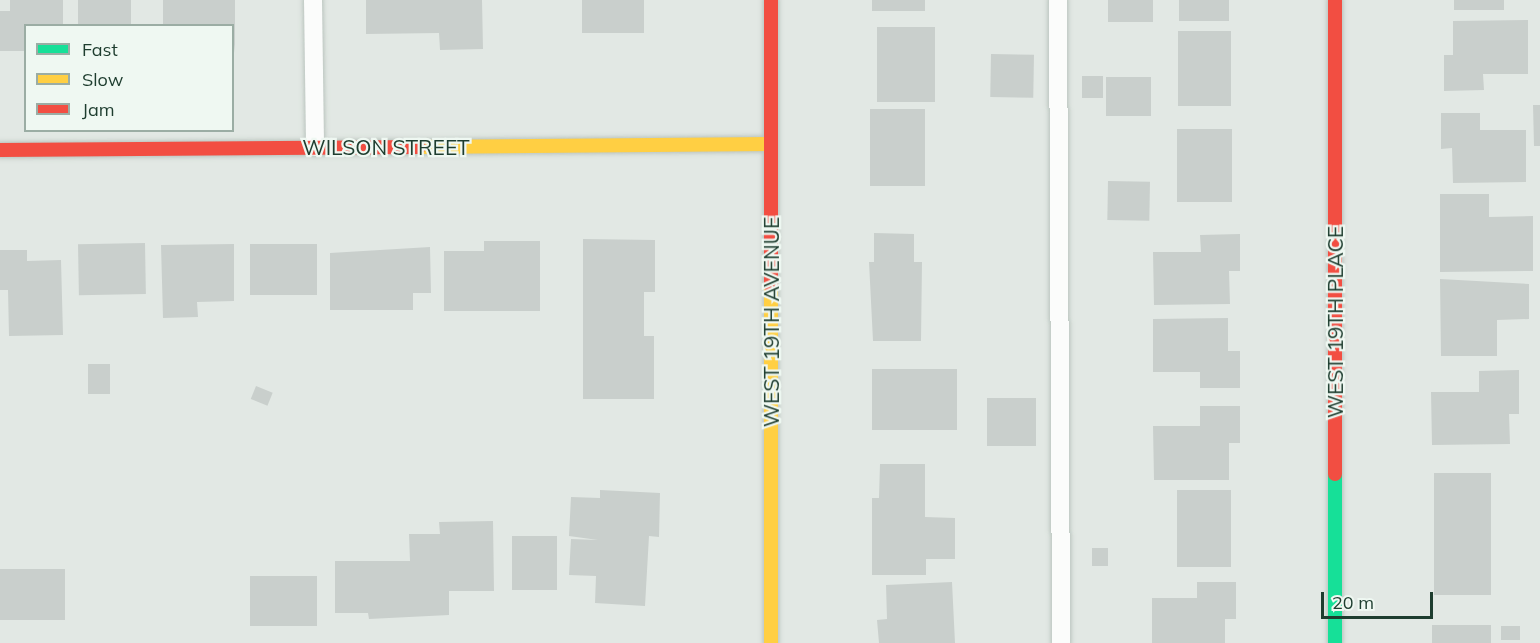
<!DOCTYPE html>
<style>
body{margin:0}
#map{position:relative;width:1540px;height:643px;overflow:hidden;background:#e2e8e4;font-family:Mulish,sans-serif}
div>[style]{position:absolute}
.building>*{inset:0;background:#c9cfcc;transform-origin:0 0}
.roads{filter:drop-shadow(0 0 2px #bbc5bf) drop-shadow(0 0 2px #bbc5bf)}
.lane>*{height:18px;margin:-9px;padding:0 9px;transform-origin:9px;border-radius:9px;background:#fbfcfb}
.fast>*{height:14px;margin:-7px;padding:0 7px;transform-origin:7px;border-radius:7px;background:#16e098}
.slow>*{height:14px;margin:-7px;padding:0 7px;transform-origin:7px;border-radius:7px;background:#ffcf43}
.jam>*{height:14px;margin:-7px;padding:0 7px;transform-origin:7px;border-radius:7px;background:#f24e42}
span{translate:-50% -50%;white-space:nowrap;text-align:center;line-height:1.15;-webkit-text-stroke:4.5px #eff8f2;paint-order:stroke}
.street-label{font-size:21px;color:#1e3d2f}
.legend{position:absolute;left:24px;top:24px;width:210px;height:108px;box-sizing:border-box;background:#eff8f2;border:2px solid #9bada4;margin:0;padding:8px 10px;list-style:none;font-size:18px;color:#1e3d2f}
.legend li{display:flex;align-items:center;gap:12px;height:30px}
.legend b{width:30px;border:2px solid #9bada4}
.scale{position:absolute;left:1321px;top:592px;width:112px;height:27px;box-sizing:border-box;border:3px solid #1e3d2f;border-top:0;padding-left:8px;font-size:18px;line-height:21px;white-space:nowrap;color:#1e3d2f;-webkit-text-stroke:4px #eff8f2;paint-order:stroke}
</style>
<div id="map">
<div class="building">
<div style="clip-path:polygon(10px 0,63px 0,63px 26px,26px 26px,26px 51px,0 51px,0 11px,10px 11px)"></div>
<div style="left:78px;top:0;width:53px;height:26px"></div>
<div style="clip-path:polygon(163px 0,235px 0,235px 53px,232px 26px,163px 26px)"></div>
<div style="clip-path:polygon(366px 0,482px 0,483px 49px,440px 50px,439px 33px,366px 34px)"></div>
<div style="left:582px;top:0;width:62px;height:33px"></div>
<div style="left:872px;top:0;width:53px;height:11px"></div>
<div style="left:1108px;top:0;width:45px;height:22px"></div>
<div style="left:1179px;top:0;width:50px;height:21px"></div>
<div style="left:1454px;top:0;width:50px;height:10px"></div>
<div style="clip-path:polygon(1528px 20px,1528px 74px,1483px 74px,1484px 90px,1444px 91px,1444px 55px,1453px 55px,1453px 21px)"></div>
<div style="left:877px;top:27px;width:58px;height:75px"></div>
<div style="left:1178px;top:31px;width:53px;height:75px"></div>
<div style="left:991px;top:54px;width:43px;height:43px;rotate:1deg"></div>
<div style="left:1082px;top:76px;width:21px;height:22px"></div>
<div style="left:1106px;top:77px;width:45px;height:39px"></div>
<div style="clip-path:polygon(1533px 105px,1540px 105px,1540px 146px,1534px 146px)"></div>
<div style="left:870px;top:109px;width:55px;height:77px"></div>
<div style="clip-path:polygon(1441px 113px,1480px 113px,1480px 130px,1526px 130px,1526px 182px,1453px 183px,1452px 148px,1441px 149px)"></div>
<div style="left:1177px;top:129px;width:55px;height:73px"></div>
<div style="left:1108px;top:181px;width:42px;height:39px;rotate:1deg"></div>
<div style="clip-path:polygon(1440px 194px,1489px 194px,1489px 217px,1533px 216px,1533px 271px,1440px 272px)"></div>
<div style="clip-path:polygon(874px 233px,914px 234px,914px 262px,922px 262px,921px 341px,873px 341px,869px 262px,874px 262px)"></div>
<div style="clip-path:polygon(1240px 234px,1240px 271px,1229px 271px,1230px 304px,1154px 305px,1153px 252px,1201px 252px,1200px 235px)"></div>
<div style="clip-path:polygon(583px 239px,655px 240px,655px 292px,644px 292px,644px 336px,654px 336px,654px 399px,583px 399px)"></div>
<div style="clip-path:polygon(484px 241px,540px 241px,540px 311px,444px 311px,444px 251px,484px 251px)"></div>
<div style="left:145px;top:243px;width:51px;height:67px;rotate:89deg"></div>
<div style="clip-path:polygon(234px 244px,234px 301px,197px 302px,198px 317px,163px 318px,161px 245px)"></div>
<div style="left:317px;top:244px;width:51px;height:67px;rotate:90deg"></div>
<div style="clip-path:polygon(430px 247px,431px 293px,413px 293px,413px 310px,330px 310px,330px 253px)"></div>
<div style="clip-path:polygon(0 250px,27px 250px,27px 261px,61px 260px,63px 335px,9px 336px,8px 290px,0 290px)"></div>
<div style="clip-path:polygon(1440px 279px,1529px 284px,1529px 319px,1497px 320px,1497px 356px,1441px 356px)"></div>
<div style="clip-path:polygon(1228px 318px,1228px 351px,1240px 351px,1240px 388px,1200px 388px,1200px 372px,1153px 372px,1153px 319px)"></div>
<div style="left:88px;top:364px;width:22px;height:30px"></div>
<div style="left:872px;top:369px;width:85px;height:61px"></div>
<div style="clip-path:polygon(1519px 370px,1519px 414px,1509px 414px,1510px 444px,1432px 445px,1431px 392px,1479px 392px,1479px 371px)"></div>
<div style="left:256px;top:386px;width:18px;height:14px;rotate:22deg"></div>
<div style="left:987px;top:398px;width:49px;height:48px"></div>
<div style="clip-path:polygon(1200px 406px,1240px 406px,1240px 443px,1229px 443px,1229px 480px,1154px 480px,1153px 426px,1200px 426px)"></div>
<div style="clip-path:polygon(880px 464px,925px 464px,925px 517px,955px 518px,955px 559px,926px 559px,926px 575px,872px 575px,872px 498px,879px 498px)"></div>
<div style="left:1434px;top:473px;width:57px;height:122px"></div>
<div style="clip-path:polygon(600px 490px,660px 493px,659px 537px,649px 536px,645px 606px,595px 603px,596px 576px,569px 575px,571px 539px,598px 540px,569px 536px,571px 497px,600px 498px)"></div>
<div style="left:1177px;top:490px;width:54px;height:77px"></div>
<div style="clip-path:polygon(493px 521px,494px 591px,449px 591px,449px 615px,369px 619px,368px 613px,335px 613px,335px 561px,410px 561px,409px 534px,440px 534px,439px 522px)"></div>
<div style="left:512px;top:536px;width:45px;height:54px"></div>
<div style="left:1092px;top:548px;width:16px;height:18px"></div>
<div style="left:0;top:569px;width:65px;height:51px"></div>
<div style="left:250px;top:576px;width:67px;height:50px"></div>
<div style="clip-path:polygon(952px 582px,955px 643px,879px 643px,877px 620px,887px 619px,886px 585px)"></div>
<div style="clip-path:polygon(1197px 582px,1236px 582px,1236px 619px,1225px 619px,1225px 643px,1152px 643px,1152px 598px,1197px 598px)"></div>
<div style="left:1432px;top:625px;width:59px;height:18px"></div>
<div style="left:1501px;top:626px;width:19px;height:14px"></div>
</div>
<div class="roads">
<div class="lane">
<div style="left:313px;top:0;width:147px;rotate:89.2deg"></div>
<div style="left:1058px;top:0;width:643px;rotate:89.73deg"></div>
</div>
<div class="fast">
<div style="left:1335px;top:474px;width:169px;rotate:90deg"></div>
</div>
<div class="slow">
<div style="left:419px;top:147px;width:352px;rotate:-0.5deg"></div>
<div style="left:771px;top:286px;width:357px;rotate:90deg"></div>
</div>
<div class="jam">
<div style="left:771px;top:0;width:286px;rotate:90deg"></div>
<div style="left:1335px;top:0;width:474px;rotate:90deg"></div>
<div style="left:0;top:150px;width:419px;rotate:-0.4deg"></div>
</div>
</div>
<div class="street-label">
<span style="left:386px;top:147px">WILSON STREET</span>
<span style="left:771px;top:322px;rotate:-90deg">WEST 19TH AVENUE</span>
<span style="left:1335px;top:322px;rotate:-90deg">WEST 19TH PLACE</span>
</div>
<ul class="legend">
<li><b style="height:8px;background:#16e098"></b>Fast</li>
<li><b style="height:8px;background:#ffcf43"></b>Slow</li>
<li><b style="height:8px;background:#f24e42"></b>Jam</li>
</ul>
<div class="scale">20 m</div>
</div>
